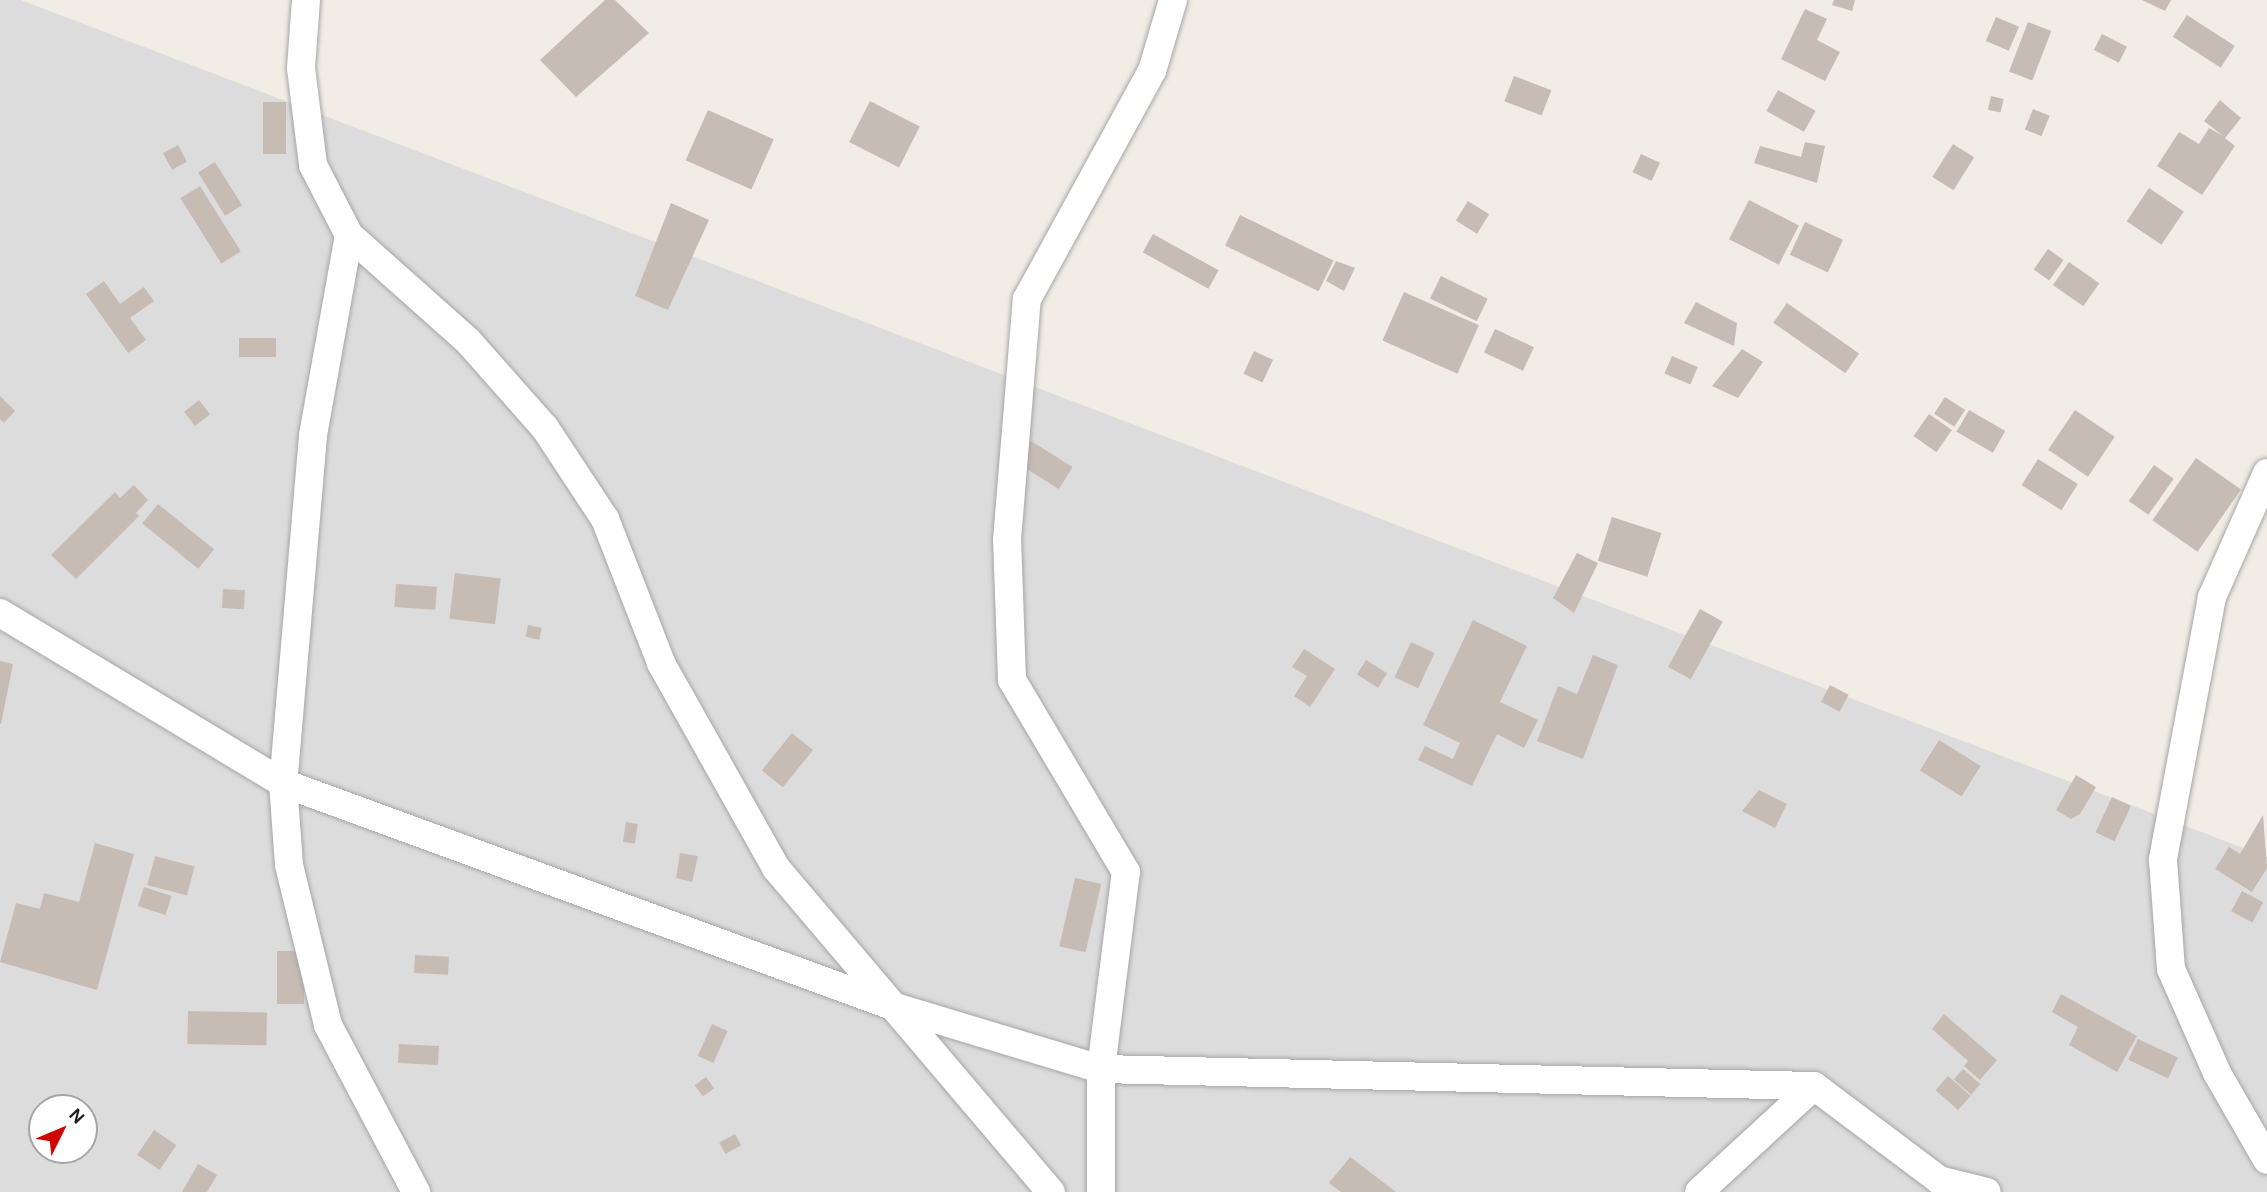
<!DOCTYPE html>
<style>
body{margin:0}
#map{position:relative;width:2267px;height:1192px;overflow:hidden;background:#f1ede5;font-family:Karla,sans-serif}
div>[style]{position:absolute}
.residential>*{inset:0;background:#dddcdc}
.building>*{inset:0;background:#c6bcb4;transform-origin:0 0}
.roads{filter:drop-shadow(0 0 2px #a6a6a6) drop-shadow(0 0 2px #a6a6a6)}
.minor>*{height:28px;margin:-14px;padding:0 14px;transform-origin:14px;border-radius:14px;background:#fff}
span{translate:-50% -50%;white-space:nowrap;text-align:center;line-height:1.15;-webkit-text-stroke:6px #fff;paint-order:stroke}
.north{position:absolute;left:28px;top:1094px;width:70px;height:70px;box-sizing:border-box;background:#fff;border:2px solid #a5a5a5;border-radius:50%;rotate:47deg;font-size:19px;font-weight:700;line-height:28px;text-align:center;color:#1f1f1f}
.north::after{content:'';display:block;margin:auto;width:24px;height:32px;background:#cf0400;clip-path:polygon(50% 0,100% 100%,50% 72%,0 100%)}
</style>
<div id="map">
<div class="residential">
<div style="clip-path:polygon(evenodd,0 0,21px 0,2267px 857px,2267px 1192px,0 1192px,0 0,42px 1108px,84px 1108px,84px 1150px,42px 1150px,42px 1108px)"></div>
</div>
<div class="building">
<div style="clip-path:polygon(605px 0,615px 0,649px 33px,576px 97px,540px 60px)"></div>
<div style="clip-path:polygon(1834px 0,1855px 0,1852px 11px,1832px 5px)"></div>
<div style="clip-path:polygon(2142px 0,2171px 0,2165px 11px)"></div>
<div style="clip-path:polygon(1805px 9px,1827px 19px,1817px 40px,1840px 52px,1825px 81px,1781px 59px)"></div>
<div style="left:2187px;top:15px;width:57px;height:26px;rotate:33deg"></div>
<div style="left:1996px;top:17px;width:25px;height:26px;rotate:23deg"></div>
<div style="left:2028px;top:22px;width:25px;height:53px;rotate:21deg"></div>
<div style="left:2102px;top:34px;width:28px;height:18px;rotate:27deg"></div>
<div style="left:1514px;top:76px;width:40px;height:27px;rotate:21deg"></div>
<div style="left:1778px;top:90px;width:43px;height:24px;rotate:29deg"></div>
<div style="left:1991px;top:96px;width:13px;height:14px;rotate:13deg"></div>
<div style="clip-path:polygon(2220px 100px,2241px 118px,2225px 138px,2235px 146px,2202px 195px,2157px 166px,2179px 132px,2199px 144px,2209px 128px,2223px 136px,2204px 121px)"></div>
<div style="left:870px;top:101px;width:56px;height:46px;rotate:27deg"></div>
<div style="left:263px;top:102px;width:23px;height:52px"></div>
<div style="left:2033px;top:109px;width:18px;height:22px;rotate:22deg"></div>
<div style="left:708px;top:110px;width:72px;height:55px;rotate:24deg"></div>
<div style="clip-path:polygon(1805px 142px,1825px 146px,1817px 183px,1754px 163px,1760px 146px,1801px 157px)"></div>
<div style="left:1953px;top:144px;width:25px;height:39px;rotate:32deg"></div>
<div style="left:178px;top:145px;width:19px;height:17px;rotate:62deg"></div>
<div style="left:1641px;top:154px;width:21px;height:20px;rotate:25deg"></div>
<div style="left:215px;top:162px;width:51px;height:20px;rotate:58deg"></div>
<div style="left:200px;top:186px;width:77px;height:23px;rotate:58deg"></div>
<div style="left:2149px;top:188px;width:42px;height:40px;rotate:34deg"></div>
<div style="left:1749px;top:200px;width:56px;height:44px;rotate:27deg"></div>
<div style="left:1468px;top:201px;width:25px;height:23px;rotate:32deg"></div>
<div style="clip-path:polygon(671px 203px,709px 220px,668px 310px,635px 296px)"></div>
<div style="left:1240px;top:215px;width:104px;height:34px;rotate:26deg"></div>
<div style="left:1805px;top:222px;width:42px;height:36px;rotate:25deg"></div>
<div style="left:1153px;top:234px;width:75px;height:21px;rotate:29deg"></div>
<div style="left:2048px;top:249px;width:19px;height:25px;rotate:35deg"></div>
<div style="clip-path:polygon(1336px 261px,1355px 268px,1344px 291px,1326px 281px)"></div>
<div style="left:2069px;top:262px;width:37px;height:28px;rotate:35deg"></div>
<div style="left:1441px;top:276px;width:52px;height:25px;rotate:26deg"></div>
<div style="clip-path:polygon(104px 281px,120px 304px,144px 287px,154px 301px,130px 318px,146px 340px,128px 353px,86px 294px)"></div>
<div style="left:1404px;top:292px;width:82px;height:53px;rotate:24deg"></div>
<div style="clip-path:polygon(1696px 302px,1737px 323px,1734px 346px,1684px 323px)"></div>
<div style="left:1787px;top:303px;width:88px;height:24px;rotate:35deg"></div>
<div style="left:1495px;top:329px;width:43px;height:26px;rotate:25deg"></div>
<div style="left:276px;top:338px;width:19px;height:37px;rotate:90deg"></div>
<div style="clip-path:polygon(1742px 349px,1763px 362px,1738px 398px,1712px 386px)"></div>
<div style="left:1254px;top:351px;width:21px;height:25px;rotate:25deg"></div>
<div style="left:1672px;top:356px;width:28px;height:19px;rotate:23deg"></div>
<div style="clip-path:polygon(0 396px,15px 411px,4px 423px,0 419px)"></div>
<div style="left:1945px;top:397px;width:24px;height:20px;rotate:33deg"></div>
<div style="left:199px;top:400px;width:18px;height:19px;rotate:52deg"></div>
<div style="left:1969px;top:410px;width:42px;height:25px;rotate:30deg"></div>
<div style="left:2075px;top:410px;width:48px;height:48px;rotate:34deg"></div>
<div style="left:1929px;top:414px;width:28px;height:27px;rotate:35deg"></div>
<div style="left:1031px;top:441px;width:49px;height:26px;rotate:32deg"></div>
<div style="left:2196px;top:458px;width:55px;height:76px;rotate:35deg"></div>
<div style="left:2038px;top:459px;width:47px;height:31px;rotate:32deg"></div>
<div style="left:2154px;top:465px;width:24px;height:44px;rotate:35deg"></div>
<div style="clip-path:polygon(134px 485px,148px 500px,136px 513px,139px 516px,76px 579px,51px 555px,115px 492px,120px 498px)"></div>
<div style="left:158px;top:504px;width:72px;height:25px;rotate:39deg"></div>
<div style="left:1612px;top:517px;width:52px;height:46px;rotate:18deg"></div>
<div style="clip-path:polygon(1577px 553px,1598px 563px,1574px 613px,1553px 598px)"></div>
<div style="left:455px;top:573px;width:46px;height:46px;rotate:7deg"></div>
<div style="left:396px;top:584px;width:41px;height:23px;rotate:4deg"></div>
<div style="left:223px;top:589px;width:22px;height:19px;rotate:3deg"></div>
<div style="left:1700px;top:609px;width:26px;height:66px;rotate:29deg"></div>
<div style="clip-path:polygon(1473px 620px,1527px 646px,1500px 702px,1538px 720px,1524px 748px,1497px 734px,1472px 786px,1418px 760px,1425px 746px,1453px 759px,1460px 743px,1423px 725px)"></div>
<div style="left:528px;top:625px;width:14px;height:12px;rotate:12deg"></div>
<div style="left:1411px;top:642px;width:26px;height:39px;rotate:25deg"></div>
<div style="clip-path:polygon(1304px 649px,1335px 669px,1310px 707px,1294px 696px,1307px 676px,1292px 667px)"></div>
<div style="clip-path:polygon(1593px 655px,1618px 665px,1583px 759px,1537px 741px,1558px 686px,1577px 694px)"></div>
<div style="left:1366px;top:660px;width:25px;height:17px;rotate:32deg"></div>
<div style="clip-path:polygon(0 661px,13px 664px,1px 724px,0 724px)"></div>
<div style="left:1830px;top:685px;width:21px;height:19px;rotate:28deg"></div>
<div style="left:792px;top:733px;width:27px;height:48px;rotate:39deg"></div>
<div style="left:1939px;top:740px;width:49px;height:36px;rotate:32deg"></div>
<div style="clip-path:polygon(2076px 775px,2096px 787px,2080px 814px,2071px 819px,2056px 810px)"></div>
<div style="clip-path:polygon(1759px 790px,1787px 804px,1775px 828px,1742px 811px)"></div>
<div style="left:2112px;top:797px;width:21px;height:39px;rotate:25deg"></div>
<div style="clip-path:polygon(2263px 815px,2267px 868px,2252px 892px,2215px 869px,2229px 847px,2240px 854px)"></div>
<div style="left:626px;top:822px;width:12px;height:20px;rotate:9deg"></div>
<div style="clip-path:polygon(95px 843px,134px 854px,97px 990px,0 962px,16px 903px,40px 909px,44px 893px,79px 902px)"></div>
<div style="clip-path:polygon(680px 853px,698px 856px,692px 882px,676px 878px)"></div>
<div style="left:155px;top:856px;width:41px;height:30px;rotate:15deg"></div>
<div style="left:1075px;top:878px;width:27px;height:70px;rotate:13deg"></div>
<div style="left:144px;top:887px;width:29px;height:20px;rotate:18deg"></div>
<div style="left:2242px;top:891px;width:24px;height:23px;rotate:28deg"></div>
<div style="left:277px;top:951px;width:27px;height:53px"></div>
<div style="left:415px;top:955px;width:34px;height:18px;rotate:3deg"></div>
<div style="clip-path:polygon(2061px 994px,2137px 1036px,2117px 1072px,2069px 1045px,2078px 1027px,2052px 1012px)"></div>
<div style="left:188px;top:1011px;width:79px;height:33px;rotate:1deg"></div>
<div style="clip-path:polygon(1944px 1014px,1997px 1060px,1980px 1080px,1964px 1066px,1968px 1061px,1932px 1029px)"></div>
<div style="left:712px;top:1024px;width:17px;height:35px;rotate:24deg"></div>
<div style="left:2138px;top:1039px;width:44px;height:23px;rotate:25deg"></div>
<div style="left:399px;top:1044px;width:40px;height:19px;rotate:3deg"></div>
<div style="left:1963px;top:1069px;width:23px;height:14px;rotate:41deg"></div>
<div style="left:1948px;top:1076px;width:30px;height:19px;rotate:41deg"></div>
<div style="left:706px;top:1077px;width:14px;height:14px;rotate:54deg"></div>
<div style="left:154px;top:1130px;width:27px;height:30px;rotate:34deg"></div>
<div style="left:735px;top:1134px;width:13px;height:18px;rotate:61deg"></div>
<div style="clip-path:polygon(1350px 1157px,1396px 1192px,1341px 1192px,1329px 1183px)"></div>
<div style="clip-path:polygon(198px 1164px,217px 1175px,207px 1192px,182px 1192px)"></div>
</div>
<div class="roads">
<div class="minor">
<div style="left:306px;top:0;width:68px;rotate:94.2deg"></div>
<div style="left:301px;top:68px;width:98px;rotate:82.9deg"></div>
<div style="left:313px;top:165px;width:79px;rotate:62.8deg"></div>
<div style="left:349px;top:235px;width:159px;rotate:41.7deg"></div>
<div style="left:468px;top:341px;width:116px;rotate:48.5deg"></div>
<div style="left:545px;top:428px;width:109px;rotate:56.6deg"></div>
<div style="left:605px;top:519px;width:155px;rotate:68.7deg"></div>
<div style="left:661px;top:663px;width:235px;rotate:60.7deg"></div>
<div style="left:776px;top:868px;width:425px;rotate:49.7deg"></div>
<div style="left:349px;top:235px;width:204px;rotate:100.2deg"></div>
<div style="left:313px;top:436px;width:348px;rotate:94.9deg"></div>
<div style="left:283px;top:783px;width:82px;rotate:85.8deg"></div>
<div style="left:289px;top:865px;width:165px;rotate:76.3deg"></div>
<div style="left:328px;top:1025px;width:189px;rotate:62.2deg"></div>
<div style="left:2267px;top:473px;width:136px;rotate:113.9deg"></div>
<div style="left:2212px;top:597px;width:268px;rotate:100.6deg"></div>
<div style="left:2163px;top:860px;width:109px;rotate:85.8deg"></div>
<div style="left:2171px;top:969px;width:114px;rotate:66.1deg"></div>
<div style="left:2217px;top:1073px;width:100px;rotate:60.1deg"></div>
<div style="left:0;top:613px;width:330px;rotate:31deg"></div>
<div style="left:283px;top:783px;width:652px;rotate:20.1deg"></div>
<div style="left:895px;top:1007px;width:215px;rotate:16.8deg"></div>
<div style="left:1101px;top:1069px;width:713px;rotate:1.37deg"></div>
<div style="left:1101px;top:1192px;width:123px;rotate:-90deg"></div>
<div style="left:1101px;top:1069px;width:199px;rotate:-82.8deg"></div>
<div style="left:1126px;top:872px;width:223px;rotate:-120.7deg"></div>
<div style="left:1012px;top:680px;width:140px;rotate:-92deg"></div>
<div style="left:1007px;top:540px;width:242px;rotate:-85.3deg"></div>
<div style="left:1027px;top:299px;width:260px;rotate:-61.3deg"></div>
<div style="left:1152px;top:71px;width:74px;rotate:-73.5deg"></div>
<div style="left:1699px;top:1192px;width:156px;rotate:-42.7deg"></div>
<div style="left:1814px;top:1086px;width:156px;rotate:36.9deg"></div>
<div style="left:1939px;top:1180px;width:49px;rotate:14deg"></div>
</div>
</div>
<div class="north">N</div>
</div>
